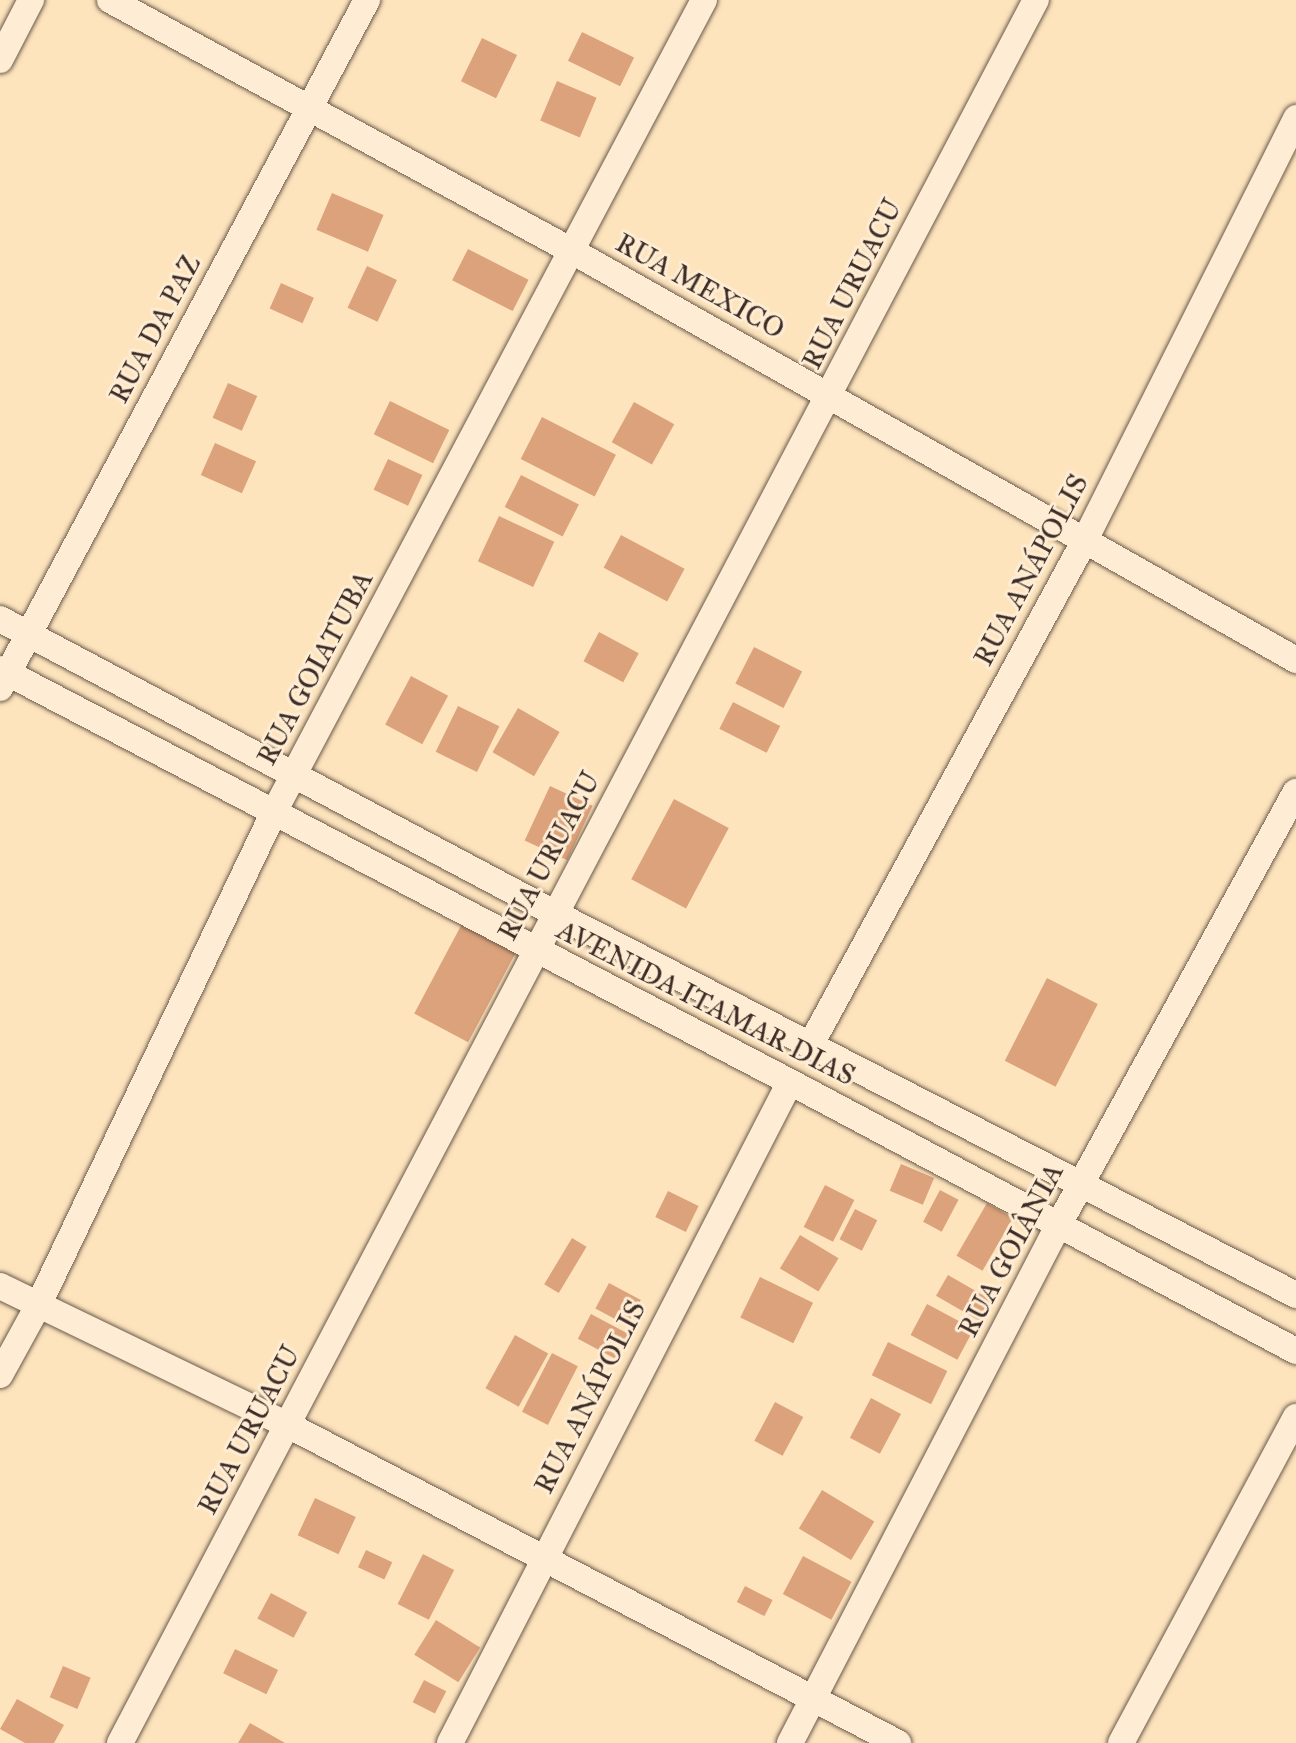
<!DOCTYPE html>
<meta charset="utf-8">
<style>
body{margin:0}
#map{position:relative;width:1296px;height:1743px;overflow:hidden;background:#fde4bd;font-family:"IM FELL Great Primer",serif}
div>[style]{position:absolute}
.building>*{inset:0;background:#dca27b;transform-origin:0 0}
.roads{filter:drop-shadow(0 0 2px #6c5a4b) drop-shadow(0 0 2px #6c5a4b)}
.minor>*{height:26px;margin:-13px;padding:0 13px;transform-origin:13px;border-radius:13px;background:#feedd4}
span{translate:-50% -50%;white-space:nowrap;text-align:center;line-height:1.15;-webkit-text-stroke:6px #feedd4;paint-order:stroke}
.street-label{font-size:28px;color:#3c2c25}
</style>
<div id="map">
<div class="building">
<div style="left:582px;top:32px;width:58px;height:32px;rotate:26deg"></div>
<div style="left:482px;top:38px;width:39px;height:48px;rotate:26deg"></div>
<div style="left:557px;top:81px;width:43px;height:43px;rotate:23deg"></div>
<div style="left:332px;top:193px;width:56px;height:40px;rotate:23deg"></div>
<div style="left:468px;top:249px;width:68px;height:35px;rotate:27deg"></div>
<div style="left:367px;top:266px;width:33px;height:46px;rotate:25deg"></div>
<div style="left:281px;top:283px;width:36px;height:28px;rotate:24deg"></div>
<div style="left:228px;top:383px;width:32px;height:38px;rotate:24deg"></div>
<div style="left:390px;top:401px;width:66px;height:37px;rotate:26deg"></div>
<div style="left:634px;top:402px;width:46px;height:46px;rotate:29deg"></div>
<div style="left:542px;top:417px;width:83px;height:47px;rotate:27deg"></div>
<div style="left:215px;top:443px;width:45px;height:35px;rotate:24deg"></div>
<div style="left:388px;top:459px;width:38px;height:34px;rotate:25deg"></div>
<div style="left:521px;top:475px;width:65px;height:36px;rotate:27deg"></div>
<div style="left:499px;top:516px;width:61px;height:50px;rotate:25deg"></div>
<div style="left:621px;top:535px;width:72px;height:37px;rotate:28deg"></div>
<div style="left:599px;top:632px;width:45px;height:33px;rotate:28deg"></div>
<div style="left:754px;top:647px;width:54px;height:41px;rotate:27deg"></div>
<div style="left:411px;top:676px;width:42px;height:55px;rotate:28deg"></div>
<div style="left:733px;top:702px;width:53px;height:30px;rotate:27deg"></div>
<div style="left:458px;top:706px;width:46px;height:51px;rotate:26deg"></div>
<div style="left:518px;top:708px;width:48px;height:51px;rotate:30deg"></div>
<div style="left:550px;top:786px;width:47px;height:60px;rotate:25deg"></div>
<div style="left:674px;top:799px;width:62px;height:91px;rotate:28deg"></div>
<div style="left:464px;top:920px;width:61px;height:106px;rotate:28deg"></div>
<div style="left:1047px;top:978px;width:57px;height:93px;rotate:27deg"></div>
<div style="left:901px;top:1164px;width:36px;height:29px;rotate:23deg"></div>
<div style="left:825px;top:1185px;width:33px;height:47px;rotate:27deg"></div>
<div style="left:940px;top:1190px;width:21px;height:36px;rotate:28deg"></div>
<div style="left:668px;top:1191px;width:34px;height:29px;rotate:26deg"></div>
<div style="left:987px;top:1203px;width:30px;height:61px;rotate:30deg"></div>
<div style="left:855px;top:1209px;width:25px;height:34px;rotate:27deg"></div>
<div style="left:800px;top:1235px;width:45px;height:39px;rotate:31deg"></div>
<div style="left:572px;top:1238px;width:17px;height:54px;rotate:31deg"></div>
<div style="left:948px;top:1275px;width:51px;height:24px;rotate:30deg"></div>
<div style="left:760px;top:1277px;width:59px;height:45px;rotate:26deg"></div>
<div style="left:609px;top:1283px;width:36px;height:29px;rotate:28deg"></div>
<div style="left:927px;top:1304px;width:53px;height:35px;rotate:28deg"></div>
<div style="left:591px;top:1314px;width:42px;height:28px;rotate:28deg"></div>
<div style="left:515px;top:1335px;width:38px;height:61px;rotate:29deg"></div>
<div style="left:888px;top:1342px;width:66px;height:37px;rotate:26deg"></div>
<div style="left:552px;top:1353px;width:29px;height:66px;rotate:27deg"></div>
<div style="left:871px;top:1398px;width:34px;height:45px;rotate:28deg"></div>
<div style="left:775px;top:1402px;width:32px;height:44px;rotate:28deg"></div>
<div style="left:822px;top:1490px;width:61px;height:45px;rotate:31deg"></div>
<div style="left:315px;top:1498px;width:45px;height:41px;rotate:25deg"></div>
<div style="left:366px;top:1550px;width:29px;height:19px;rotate:25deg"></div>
<div style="left:423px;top:1554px;width:35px;height:56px;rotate:27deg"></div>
<div style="left:803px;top:1556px;width:55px;height:43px;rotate:28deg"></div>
<div style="left:745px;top:1586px;width:31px;height:18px;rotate:27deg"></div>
<div style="left:271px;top:1593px;width:41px;height:29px;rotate:28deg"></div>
<div style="left:436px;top:1620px;width:52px;height:41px;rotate:32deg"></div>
<div style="left:235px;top:1649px;width:48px;height:27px;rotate:26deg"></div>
<div style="left:63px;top:1666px;width:30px;height:34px;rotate:23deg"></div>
<div style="left:424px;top:1680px;width:25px;height:25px;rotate:27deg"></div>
<div style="clip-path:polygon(17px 1699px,64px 1725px,54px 1743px,25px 1743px,0 1729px)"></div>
<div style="clip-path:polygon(250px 1723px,285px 1743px,238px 1743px)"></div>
</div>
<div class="roads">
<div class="minor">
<div style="left:110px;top:0;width:526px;rotate:28.51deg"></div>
<div style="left:572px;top:251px;width:832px;rotate:29.46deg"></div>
<div style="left:0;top:60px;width:68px;rotate:-62.7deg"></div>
<div style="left:0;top:619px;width:627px;rotate:27.95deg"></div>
<div style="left:554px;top:913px;width:835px;rotate:27.24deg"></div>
<div style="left:0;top:669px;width:891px;rotate:27.6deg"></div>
<div style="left:790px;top:1082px;width:573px;rotate:28deg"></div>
<div style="left:0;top:688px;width:780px;rotate:-61.92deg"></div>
<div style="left:810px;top:1046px;width:576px;rotate:-61.48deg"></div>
<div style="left:1085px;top:540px;width:472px;rotate:-63.4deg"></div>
<div style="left:0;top:1286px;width:320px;rotate:25.8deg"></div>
<div style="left:288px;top:1425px;width:688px;rotate:27.53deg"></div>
<div style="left:0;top:1375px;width:79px;rotate:-61.2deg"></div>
<div style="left:38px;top:1306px;width:545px;rotate:-64.47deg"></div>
<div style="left:273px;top:814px;width:921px;rotate:-62.1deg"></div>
<div style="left:120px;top:1743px;width:1969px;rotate:-62.28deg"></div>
<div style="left:450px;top:1743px;width:743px;rotate:-62.78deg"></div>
<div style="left:790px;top:1743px;width:582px;rotate:-62.6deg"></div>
<div style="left:1058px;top:1226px;width:495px;rotate:-61.3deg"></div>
<div style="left:1121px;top:1743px;width:370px;rotate:-61.8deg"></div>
</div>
</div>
<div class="street-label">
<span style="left:852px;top:284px;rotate:-63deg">RUA URUACU</span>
<span style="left:700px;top:286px;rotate:29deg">RUA MEXICO</span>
<span style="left:155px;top:329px;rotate:-62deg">RUA DA PAZ</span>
<span style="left:1031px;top:570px;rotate:-62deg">RUA ANÁPOLIS</span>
<span style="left:315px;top:668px;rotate:-62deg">RUA GOIATUBA</span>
<span style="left:549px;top:856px;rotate:-62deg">RUA URUACU</span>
<span style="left:706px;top:1003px;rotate:27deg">AVENIDA ITAMAR DIAS</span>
<span style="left:1011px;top:1250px;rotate:-62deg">RUA GOIÂNIA</span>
<span style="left:590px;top:1397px;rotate:-63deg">RUA ANÁPOLIS</span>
<span style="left:249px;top:1430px;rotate:-62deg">RUA URUACU</span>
</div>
</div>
